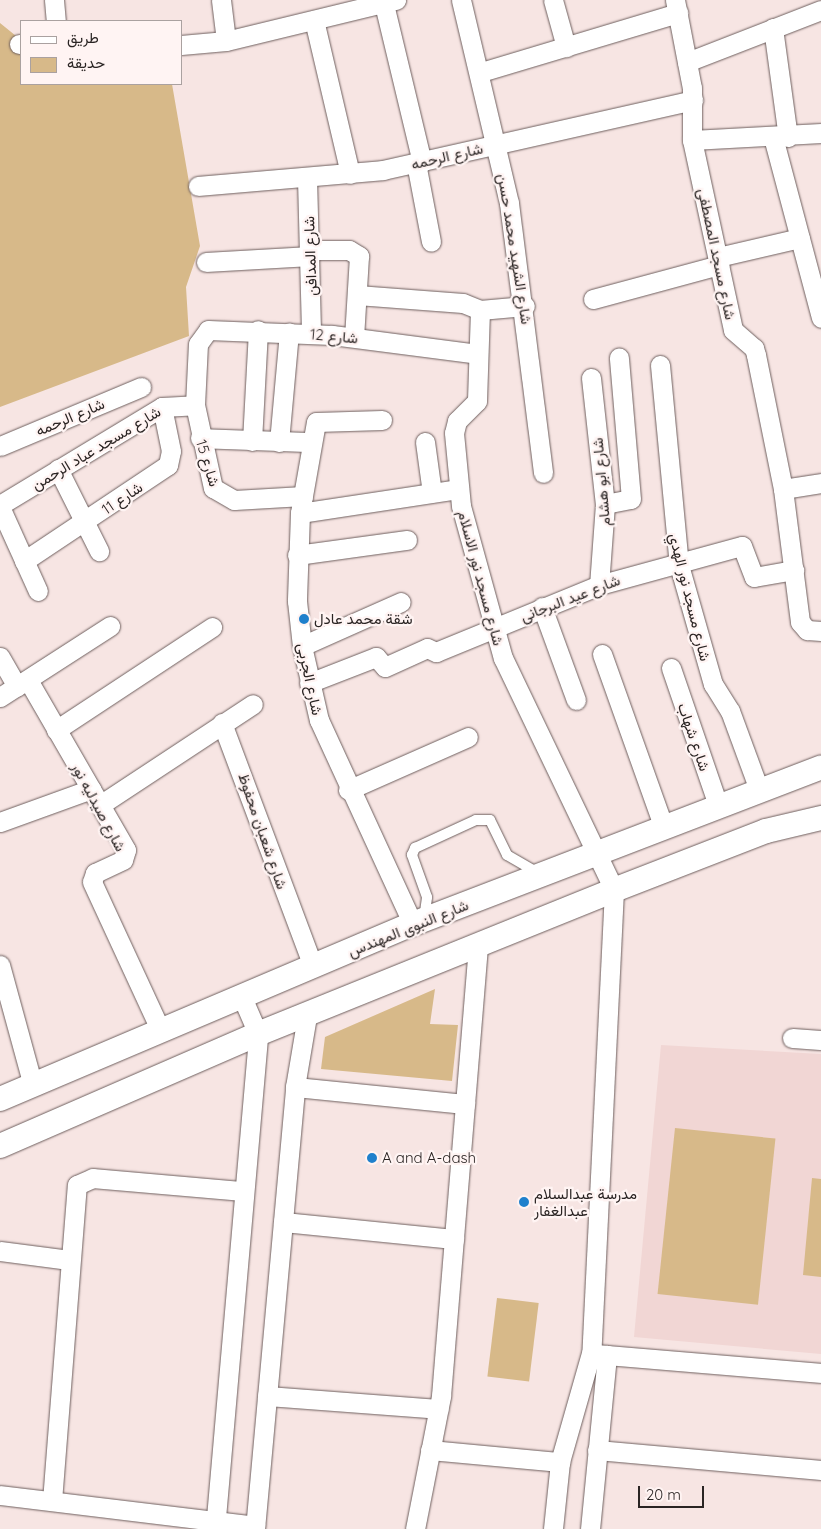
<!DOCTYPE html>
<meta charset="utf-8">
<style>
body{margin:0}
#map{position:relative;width:821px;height:1529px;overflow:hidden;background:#f7e5e3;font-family:Quicksand,Vazirmatn,sans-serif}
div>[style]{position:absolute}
.built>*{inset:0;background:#f1d6d4}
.green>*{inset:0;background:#d7b989;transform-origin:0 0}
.roads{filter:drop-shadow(0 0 1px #6e5f5e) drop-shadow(0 0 1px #6e5f5e)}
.service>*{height:10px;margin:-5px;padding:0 5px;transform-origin:5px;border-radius:5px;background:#fff}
.minor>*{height:19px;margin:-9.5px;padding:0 9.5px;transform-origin:9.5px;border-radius:9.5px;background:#fff}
.tertiary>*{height:24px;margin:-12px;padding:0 12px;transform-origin:12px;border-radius:12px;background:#fff}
.dots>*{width:14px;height:14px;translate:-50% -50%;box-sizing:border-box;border:2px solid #fff4f3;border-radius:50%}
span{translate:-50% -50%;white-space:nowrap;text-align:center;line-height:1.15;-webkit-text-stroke:4.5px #fff4f3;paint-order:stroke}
.street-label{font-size:15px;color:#2a2423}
.poi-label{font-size:15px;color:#2a2423}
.left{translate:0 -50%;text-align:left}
.legend{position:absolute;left:20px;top:20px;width:162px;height:65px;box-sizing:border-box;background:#fff4f3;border:1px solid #aaa1a0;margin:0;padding:6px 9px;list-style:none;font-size:15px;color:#2a2423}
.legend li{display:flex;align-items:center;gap:10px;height:25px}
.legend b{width:25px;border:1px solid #aaa1a0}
.scale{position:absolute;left:638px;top:1486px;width:66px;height:22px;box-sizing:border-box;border:2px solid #2a2423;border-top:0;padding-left:6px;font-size:15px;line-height:18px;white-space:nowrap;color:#2a2423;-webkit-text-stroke:4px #fff4f3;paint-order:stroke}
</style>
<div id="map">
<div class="built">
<div style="clip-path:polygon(661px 1045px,821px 1054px,821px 1354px,634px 1337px)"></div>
</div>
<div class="green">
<div style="clip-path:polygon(0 23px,21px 40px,21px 84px,172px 84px,200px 246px,186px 287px,189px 336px,0 407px)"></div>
<div style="clip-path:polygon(435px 989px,430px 1024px,458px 1025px,452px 1081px,321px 1069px,325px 1037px)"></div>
<div style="left:675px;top:1128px;width:101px;height:167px;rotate:6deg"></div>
<div style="clip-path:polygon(812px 1178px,821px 1179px,821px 1277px,803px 1275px)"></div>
<div style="left:497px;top:1298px;width:42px;height:79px;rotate:7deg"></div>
</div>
<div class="roads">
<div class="service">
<div style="left:424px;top:919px;width:22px;rotate:-82deg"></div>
<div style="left:427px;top:897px;width:45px;rotate:-109.7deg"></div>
<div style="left:412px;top:855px;width:8px;rotate:-67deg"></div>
<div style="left:415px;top:848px;width:67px;rotate:-24.7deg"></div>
<div style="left:476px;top:820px;width:14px"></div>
<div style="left:490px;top:820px;width:39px;rotate:64deg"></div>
<div style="left:507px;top:855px;width:34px;rotate:30deg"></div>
</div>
<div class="minor">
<div style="left:54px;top:0;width:21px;rotate:85deg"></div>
<div style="left:221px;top:0;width:41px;rotate:83deg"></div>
<div style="left:383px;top:0;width:167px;rotate:76.5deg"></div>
<div style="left:461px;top:0;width:209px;rotate:76.7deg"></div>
<div style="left:509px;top:203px;width:272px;rotate:82.8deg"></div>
<div style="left:553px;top:0;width:49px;rotate:74.5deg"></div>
<div style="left:675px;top:0;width:90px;rotate:79.1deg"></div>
<div style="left:692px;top:88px;width:52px;rotate:90deg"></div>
<div style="left:692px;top:140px;width:194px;rotate:77.8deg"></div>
<div style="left:733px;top:330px;width:28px;rotate:41deg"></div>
<div style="left:754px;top:348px;width:7px;rotate:74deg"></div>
<div style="left:756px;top:355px;width:137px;rotate:78.6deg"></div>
<div style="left:783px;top:489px;width:134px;rotate:82.7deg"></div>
<div style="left:800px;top:622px;width:11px;rotate:49deg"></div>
<div style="left:807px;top:630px;width:14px;rotate:4deg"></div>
<div style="left:314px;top:20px;width:158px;rotate:76.8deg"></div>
<div style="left:773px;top:28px;width:110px;rotate:82.2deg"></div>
<div style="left:19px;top:44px;width:2px"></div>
<div style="left:181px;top:45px;width:45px;rotate:-5.1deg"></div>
<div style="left:226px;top:41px;width:175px;rotate:-13.6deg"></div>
<div style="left:687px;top:62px;width:144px;rotate:-21.2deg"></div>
<div style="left:481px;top:72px;width:206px;rotate:-16.7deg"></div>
<div style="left:773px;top:137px;width:187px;rotate:75.1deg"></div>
<div style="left:692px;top:140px;width:129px;rotate:-3.1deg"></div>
<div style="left:416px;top:163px;width:80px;rotate:79.2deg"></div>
<div style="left:307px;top:178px;width:156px;rotate:88.5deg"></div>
<div style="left:198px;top:186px;width:186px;rotate:-4.9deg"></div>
<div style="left:383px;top:170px;width:318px;rotate:-12.7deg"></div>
<div style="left:310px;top:250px;width:39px"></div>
<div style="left:349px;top:250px;width:12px;rotate:31deg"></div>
<div style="left:359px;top:256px;width:81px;rotate:93.5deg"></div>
<div style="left:718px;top:257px;width:84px;rotate:-13deg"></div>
<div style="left:206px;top:262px;width:104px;rotate:-3.3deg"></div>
<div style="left:357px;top:295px;width:106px;rotate:4.3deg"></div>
<div style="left:463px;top:303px;width:18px;rotate:22deg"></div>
<div style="left:480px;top:310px;width:45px;rotate:-5.1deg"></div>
<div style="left:593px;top:299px;width:131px;rotate:-15.1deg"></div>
<div style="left:480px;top:310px;width:91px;rotate:91.9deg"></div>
<div style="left:477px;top:401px;width:28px;rotate:135deg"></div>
<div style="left:457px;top:421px;width:12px;rotate:104deg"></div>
<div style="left:454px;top:433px;width:73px;rotate:84.5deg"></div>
<div style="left:461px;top:506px;width:158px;rotate:74.6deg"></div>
<div style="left:503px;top:658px;width:257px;rotate:64.4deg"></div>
<div style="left:614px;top:890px;width:464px;rotate:92.8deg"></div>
<div style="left:591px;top:1353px;width:113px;rotate:105.9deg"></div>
<div style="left:560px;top:1462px;width:67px;rotate:96deg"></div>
<div style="left:660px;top:365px;width:201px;rotate:84.6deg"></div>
<div style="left:679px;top:565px;width:124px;rotate:74.1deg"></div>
<div style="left:713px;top:684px;width:32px;rotate:58deg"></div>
<div style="left:730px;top:711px;width:84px;rotate:69.8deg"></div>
<div style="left:591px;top:378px;width:127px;rotate:83.7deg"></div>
<div style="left:605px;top:504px;width:81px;rotate:94.2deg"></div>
<div style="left:382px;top:420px;width:66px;rotate:178.3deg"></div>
<div style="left:316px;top:422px;width:92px;rotate:100deg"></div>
<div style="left:300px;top:513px;width:88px;rotate:92deg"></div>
<div style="left:297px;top:601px;width:45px;rotate:83.7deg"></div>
<div style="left:302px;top:646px;width:76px;rotate:77.1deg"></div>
<div style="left:319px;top:720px;width:225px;rotate:65.3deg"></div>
<div style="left:200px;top:438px;width:111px;rotate:2.1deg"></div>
<div style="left:252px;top:441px;width:111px;rotate:-86.9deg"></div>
<div style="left:279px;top:442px;width:110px;rotate:-84.8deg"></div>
<div style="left:425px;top:442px;width:51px;rotate:82.2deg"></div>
<div style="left:0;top:446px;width:153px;rotate:-22.7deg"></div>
<div style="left:58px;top:469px;width:92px;rotate:63.4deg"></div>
<div style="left:783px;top:489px;width:38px;rotate:-9deg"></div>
<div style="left:303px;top:496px;width:69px;rotate:176.7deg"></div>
<div style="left:234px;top:500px;width:24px;rotate:-150deg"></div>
<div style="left:213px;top:488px;width:85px;rotate:-102.2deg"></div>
<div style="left:195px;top:405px;width:61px;rotate:-87.2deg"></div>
<div style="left:198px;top:344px;width:17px;rotate:-54deg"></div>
<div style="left:208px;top:330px;width:124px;rotate:2.3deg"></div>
<div style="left:332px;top:335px;width:147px;rotate:7.4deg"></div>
<div style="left:605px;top:504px;width:26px;rotate:-11deg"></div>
<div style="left:631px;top:499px;width:142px;rotate:-94.9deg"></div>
<div style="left:0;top:505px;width:189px;rotate:-31.2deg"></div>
<div style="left:162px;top:407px;width:33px;rotate:-3deg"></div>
<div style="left:0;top:507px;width:92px;rotate:65.7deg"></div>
<div style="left:300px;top:513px;width:161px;rotate:-8.6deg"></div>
<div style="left:297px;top:555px;width:111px;rotate:-7.8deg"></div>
<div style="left:24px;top:561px;width:173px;rotate:-33.7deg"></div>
<div style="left:168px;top:465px;width:14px;rotate:-78deg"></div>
<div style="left:171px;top:451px;width:45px;rotate:-101.6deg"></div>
<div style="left:542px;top:607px;width:99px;rotate:69.9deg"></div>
<div style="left:302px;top:646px;width:108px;rotate:-24deg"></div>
<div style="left:602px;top:654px;width:182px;rotate:70.4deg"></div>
<div style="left:0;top:657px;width:34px;rotate:60deg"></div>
<div style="left:671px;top:668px;width:145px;rotate:71.1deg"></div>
<div style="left:28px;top:680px;width:196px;rotate:60deg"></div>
<div style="left:126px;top:850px;width:10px;rotate:107deg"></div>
<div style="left:123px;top:860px;width:31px;rotate:155deg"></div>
<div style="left:95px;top:873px;width:9px;rotate:108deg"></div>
<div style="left:92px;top:882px;width:164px;rotate:65.2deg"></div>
<div style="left:309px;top:683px;width:72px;rotate:-21.2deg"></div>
<div style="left:376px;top:657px;width:13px;rotate:48deg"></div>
<div style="left:385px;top:667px;width:46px;rotate:-24.3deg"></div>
<div style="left:427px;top:648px;width:10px;rotate:24deg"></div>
<div style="left:436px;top:652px;width:176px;rotate:-22.3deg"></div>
<div style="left:599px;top:585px;width:148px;rotate:-15.3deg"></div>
<div style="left:742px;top:546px;width:33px;rotate:69deg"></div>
<div style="left:754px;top:577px;width:41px;rotate:-9.9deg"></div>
<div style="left:0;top:697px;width:131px;rotate:-32.8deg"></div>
<div style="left:222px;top:723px;width:260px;rotate:69.5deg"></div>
<div style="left:56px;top:730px;width:187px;rotate:-33.4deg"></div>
<div style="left:348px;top:790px;width:131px;rotate:-23.8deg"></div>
<div style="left:100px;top:805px;width:183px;rotate:-33.4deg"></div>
<div style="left:0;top:822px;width:97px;rotate:-19.9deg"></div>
<div style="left:0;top:965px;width:125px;rotate:74.7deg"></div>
<div style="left:792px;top:1038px;width:29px;rotate:4deg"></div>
<div style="left:295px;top:1087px;width:171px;rotate:5.7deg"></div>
<div style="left:283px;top:1222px;width:172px;rotate:5.7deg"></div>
<div style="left:0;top:1251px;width:70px;rotate:7.4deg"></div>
<div style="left:607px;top:1355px;width:215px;rotate:4.8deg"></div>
<div style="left:267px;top:1396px;width:172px;rotate:4.3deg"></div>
<div style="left:430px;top:1450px;width:131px;rotate:5.3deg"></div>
<div style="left:597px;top:1450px;width:225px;rotate:5.1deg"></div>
<div style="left:0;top:1495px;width:257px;rotate:6.9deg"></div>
<div style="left:52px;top:1501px;width:317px;rotate:-85.5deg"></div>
<div style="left:77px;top:1185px;width:17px;rotate:-24deg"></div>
<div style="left:93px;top:1178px;width:150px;rotate:5deg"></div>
<div style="left:215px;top:1529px;width:497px;rotate:-85deg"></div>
<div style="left:258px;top:1034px;width:40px;rotate:-113.4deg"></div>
<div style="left:255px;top:1529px;width:444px;rotate:-84.8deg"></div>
<div style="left:295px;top:1087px;width:72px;rotate:-80.4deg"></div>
<div style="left:415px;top:1529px;width:136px;rotate:-78.9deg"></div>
<div style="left:441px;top:1396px;width:451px;rotate:-85.3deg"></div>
<div style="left:590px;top:1529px;width:175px;rotate:-84.4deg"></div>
<div style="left:607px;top:1355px;width:12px;rotate:-175deg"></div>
</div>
<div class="tertiary">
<div style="left:0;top:1099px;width:449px;rotate:-23deg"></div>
<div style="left:413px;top:924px;width:437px;rotate:-21deg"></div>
<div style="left:0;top:1146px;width:281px;rotate:-23.5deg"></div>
<div style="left:258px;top:1034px;width:384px;rotate:-22deg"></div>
<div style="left:614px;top:890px;width:163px;rotate:-21.2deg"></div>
<div style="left:766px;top:831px;width:57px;rotate:-13.3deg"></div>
</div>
</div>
<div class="dots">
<div style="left:304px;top:619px;background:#1f80cc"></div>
<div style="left:372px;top:1158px;background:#1f80cc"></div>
<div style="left:524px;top:1202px;background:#1f80cc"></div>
</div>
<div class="street-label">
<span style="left:447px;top:156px;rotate:-13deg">شارع الرحمه</span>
<span style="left:515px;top:249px;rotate:81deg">شارع الشهيد محمد حسن</span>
<span style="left:717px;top:254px;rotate:78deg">شارع مسجد المصطفى</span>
<span style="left:310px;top:256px;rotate:-92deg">شارع المدافن</span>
<span style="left:334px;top:336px;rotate:5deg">شارع 12</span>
<span style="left:70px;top:417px;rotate:-23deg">شارع الرحمه</span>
<span style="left:96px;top:448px;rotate:-31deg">شارع مسجد عباد الرحمن</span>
<span style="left:208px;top:463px;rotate:73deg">شارع 15</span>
<span style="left:601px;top:482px;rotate:-95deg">شارع ابو هشام</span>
<span style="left:122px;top:498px;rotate:-34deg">شارع 11</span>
<span style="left:481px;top:578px;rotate:75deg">شارع مسجد نور الاسلام</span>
<span style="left:690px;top:597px;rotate:76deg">شارع مسجد نور الهدي</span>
<span style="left:570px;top:598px;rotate:-21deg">شارع عيد البرجانى</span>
<span style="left:310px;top:679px;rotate:78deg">شارع الجربى</span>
<span style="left:694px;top:737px;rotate:71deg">شارع شهاب</span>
<span style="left:99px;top:807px;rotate:62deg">شارع صيدليه نور</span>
<span style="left:263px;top:831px;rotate:71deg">شارع شعبان محفوظ</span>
<span style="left:408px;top:928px;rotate:-22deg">شارع النبوى المهندس</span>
</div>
<div class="poi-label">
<span class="left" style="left:314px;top:619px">شقة محمد عادل</span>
<span class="left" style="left:382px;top:1158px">A and A-dash</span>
<span class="left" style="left:534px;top:1202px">مدرسة عبدالسلام<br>عبدالغفار</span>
</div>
<ul class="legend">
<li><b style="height:6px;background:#fff"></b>طريق</li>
<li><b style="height:14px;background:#d7b989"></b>حديقة</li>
</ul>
<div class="scale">20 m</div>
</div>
